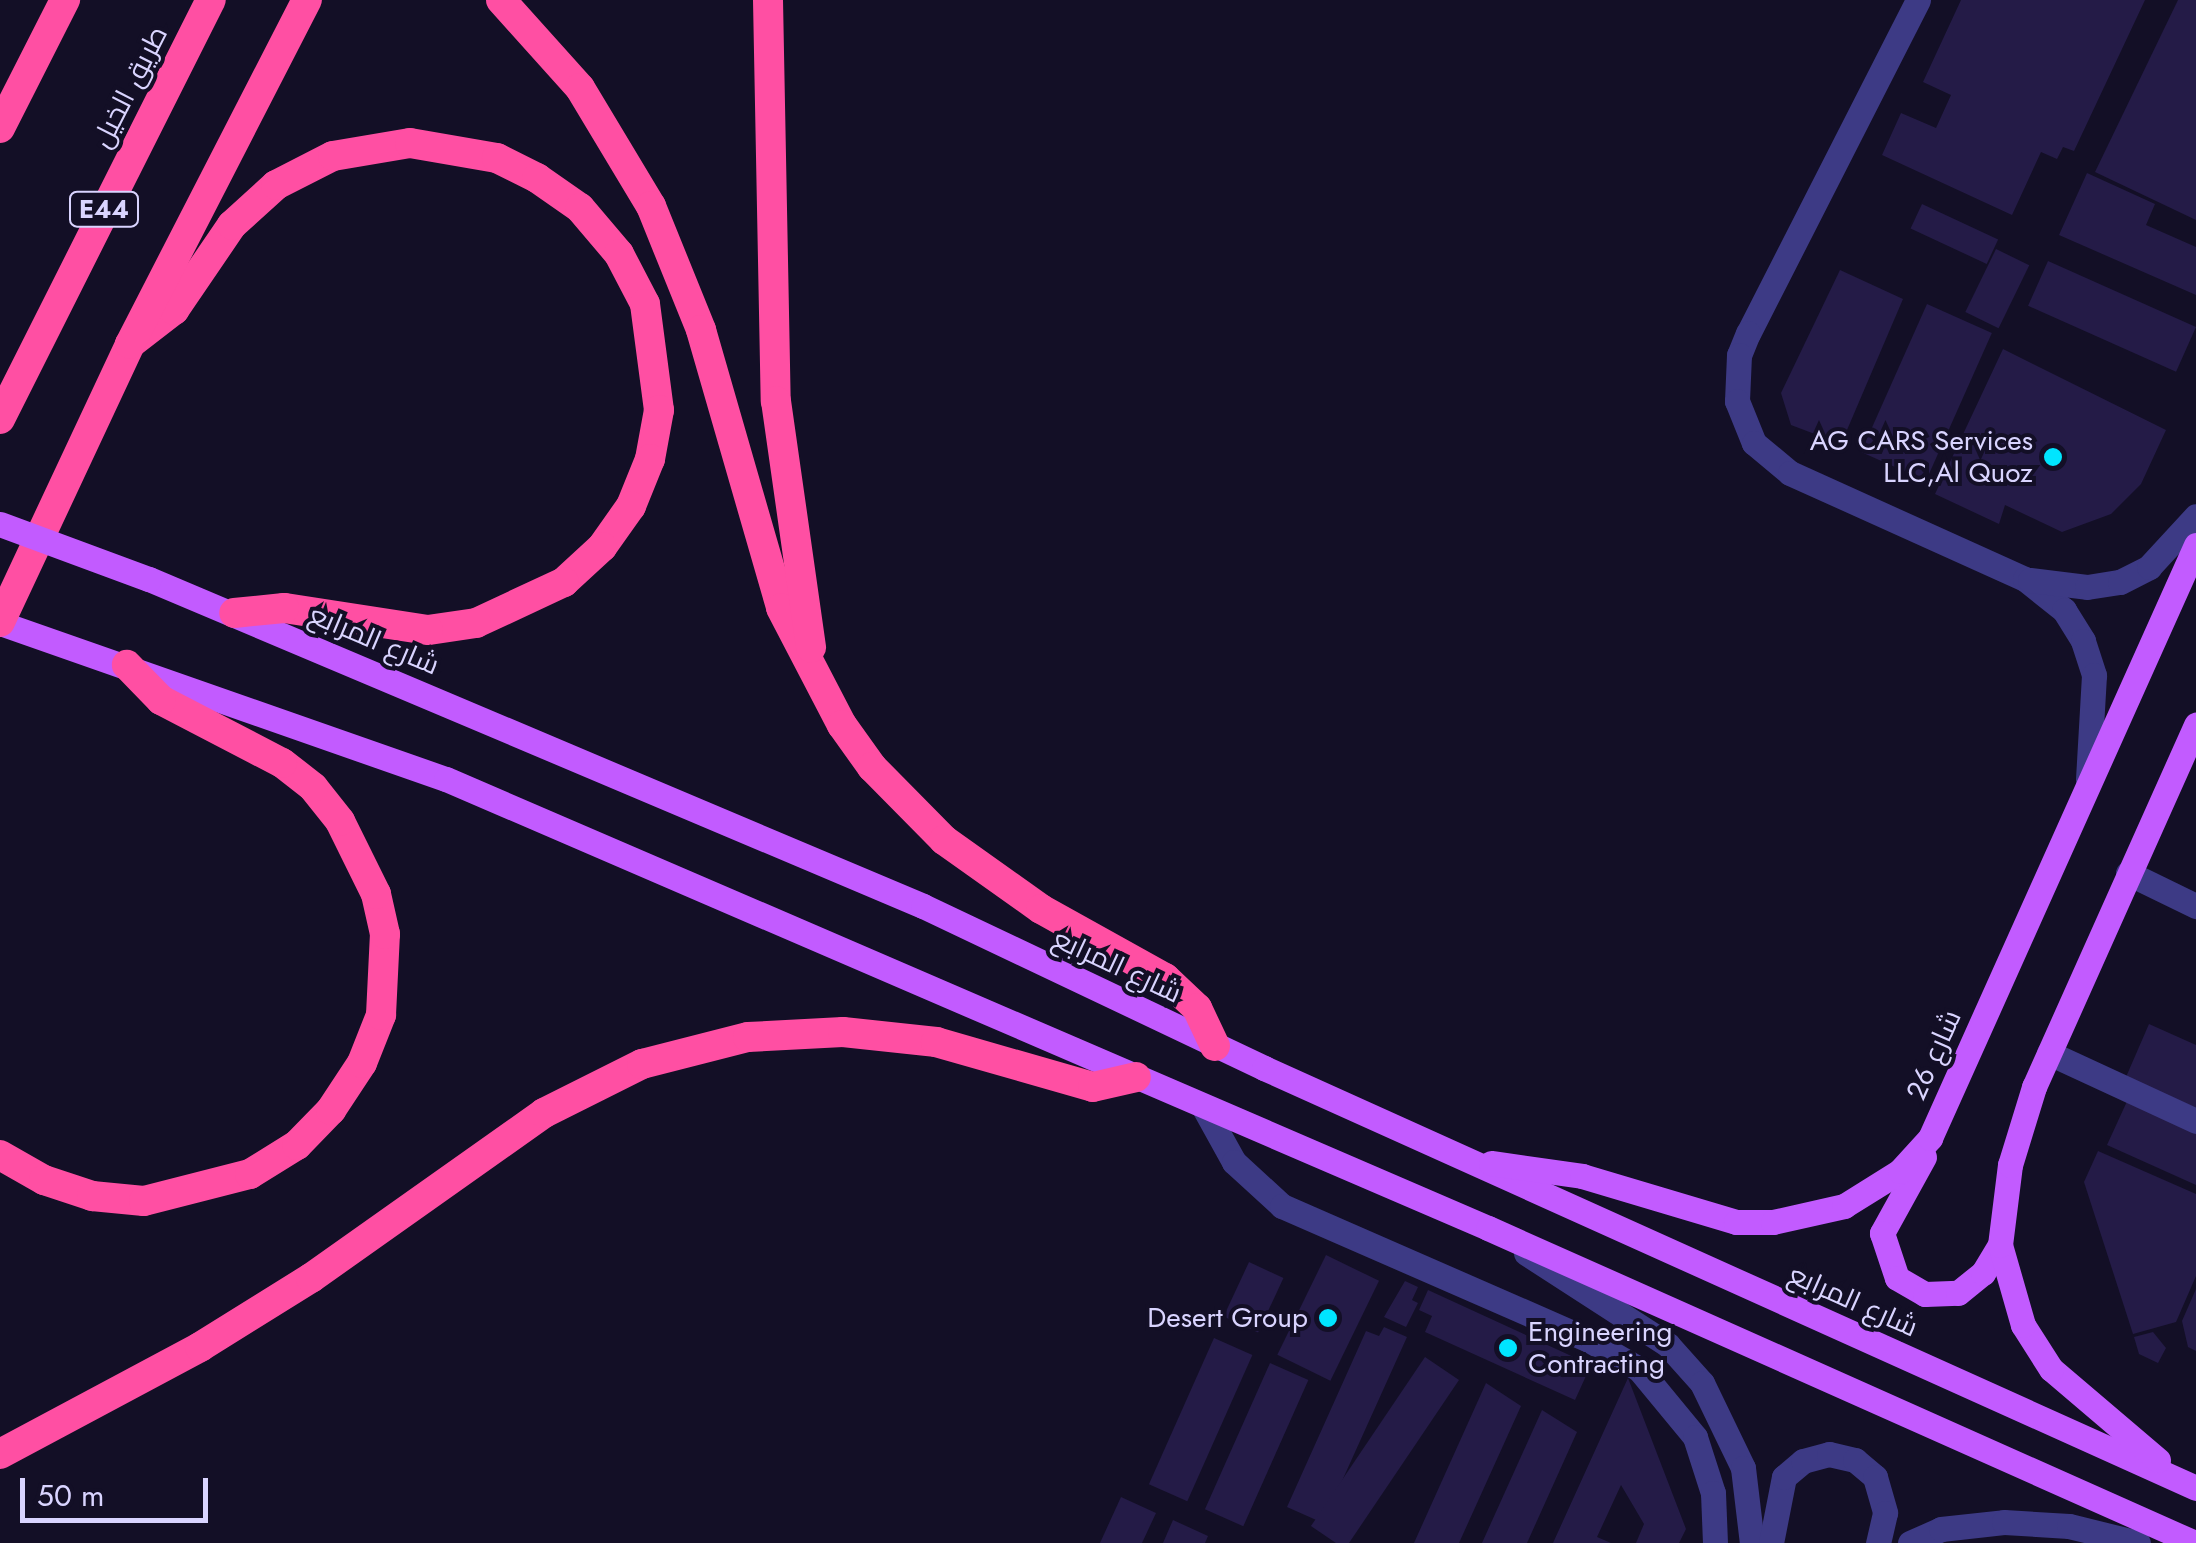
<!DOCTYPE html>
<meta charset="utf-8">
<style>
body{margin:0}
#map{position:relative;width:2196px;height:1543px;overflow:hidden;background:#130f26;font-family:Jost,Cairo,sans-serif}
div>[style]{position:absolute}
.building>*{inset:0;background:#241b47;transform-origin:0 0}
.minor>*{height:25px;margin:-12.5px;padding:0 12.5px;transform-origin:12.5px;border-radius:12.5px;background:#3d3a85}
.major>*{height:25px;margin:-12.5px;padding:0 12.5px;transform-origin:12.5px;border-radius:12.5px;background:#c25bff}
.highway>*{height:30px;margin:-15px;padding:0 15px;transform-origin:15px;border-radius:15px;background:#ff4fa3}
.major-bridge>*{height:25px;margin:-12.5px;padding:0 12.5px;transform-origin:12.5px;border-radius:12.5px;background:#c25bff}
.dots>*{width:28px;height:28px;translate:-50% -50%;box-sizing:border-box;border:5px solid #130f26;border-radius:50%}
span{translate:-50% -50%;white-space:nowrap;text-align:center;line-height:1.15;-webkit-text-stroke:8px #130f26;paint-order:stroke}
.shield-label span{padding:2px 8px;background:#130f26;border:2px solid;border-radius:8px;-webkit-text-stroke-width:0}
.shield-label{font-size:25px;color:#d9d4ff;font-weight:700}
.street-label{font-size:28px;color:#d9d4ff}
.poi-label{font-size:28px;color:#d9d4ff}
.right{translate:-100% -50%;text-align:right}
.left{translate:0 -50%;text-align:left}
.scale{position:absolute;left:20px;top:1478px;width:188px;height:45px;box-sizing:border-box;border:5px solid #d9d4ff;border-top:0;padding-left:12px;font-size:30px;line-height:35px;white-space:nowrap;color:#d9d4ff;-webkit-text-stroke:8px #130f26;paint-order:stroke}
</style>
<div id="map">
<div class="building">
<div style="clip-path:polygon(1961px 0,2145px 0,2074px 151px,2063px 147px,2057px 159px,2041px 152px,2012px 215px,1882px 155px,1901px 113px,1936px 128px,1951px 95px,1923px 82px)"></div>
<div style="clip-path:polygon(2178px 0,2196px 0,2196px 220px,2095px 172px)"></div>
<div style="clip-path:polygon(2087px 173px,2155px 204px,2146px 225px,2196px 247px,2196px 295px,2059px 235px)"></div>
<div style="left:1922px;top:204px;width:84px;height:27px;rotate:25deg"></div>
<div style="left:1996px;top:249px;width:37px;height:70px;rotate:26deg"></div>
<div style="left:2048px;top:261px;width:162px;height:49px;rotate:24deg"></div>
<div style="clip-path:polygon(1840px 270px,1903px 299px,1841px 444px,1791px 425px,1781px 393px)"></div>
<div style="left:1927px;top:304px;width:71px;height:162px;rotate:24deg"></div>
<div style="clip-path:polygon(2003px 349px,2166px 430px,2141px 484px,2111px 514px,2062px 532px,2005px 505px,1999px 524px,1935px 494px)"></div>
<div style="clip-path:polygon(2149px 1024px,2196px 1045px,2196px 1108px,2126px 1077px)"></div>
<div style="clip-path:polygon(2129px 1097px,2196px 1127px,2196px 1185px,2107px 1145px)"></div>
<div style="clip-path:polygon(2098px 1151px,2196px 1194px,2196px 1276px,2176px 1322px,2133px 1334px,2084px 1182px)"></div>
<div style="left:1326px;top:1255px;width:59px;height:111px;rotate:26deg"></div>
<div style="left:1249px;top:1262px;width:38px;height:60px;rotate:25deg"></div>
<div style="clip-path:polygon(1405px 1281px,1418px 1287px,1412px 1300px,1418px 1303px,1406px 1327px,1384px 1317px)"></div>
<div style="clip-path:polygon(2196px 1289px,2196px 1351px,2188px 1347px,2182px 1321px)"></div>
<div style="clip-path:polygon(1428px 1290px,1591px 1365px,1575px 1400px,1425px 1332px,1432px 1316px,1419px 1310px)"></div>
<div style="clip-path:polygon(1384px 1327px,1407px 1337px,1323px 1523px,1287px 1507px,1366px 1331px,1379px 1336px)"></div>
<div style="clip-path:polygon(2153px 1332px,2166px 1348px,2158px 1363px,2139px 1354px,2134px 1337px)"></div>
<div style="left:1214px;top:1338px;width:42px;height:160px;rotate:24deg"></div>
<div style="left:1425px;top:1357px;width:41px;height:204px;rotate:34deg"></div>
<div style="left:1270px;top:1363px;width:42px;height:160px;rotate:24deg"></div>
<div style="clip-path:polygon(1628px 1378px,1686px 1529px,1679px 1543px,1636px 1543px,1644px 1524px,1621px 1485px,1597px 1537px,1611px 1543px,1553px 1543px)"></div>
<div style="clip-path:polygon(1486px 1383px,1521px 1406px,1459px 1543px,1414px 1543px)"></div>
<div style="clip-path:polygon(1542px 1410px,1577px 1432px,1527px 1543px,1482px 1543px)"></div>
<div style="clip-path:polygon(1121px 1497px,1156px 1513px,1142px 1543px,1100px 1543px)"></div>
<div style="clip-path:polygon(1173px 1520px,1208px 1536px,1205px 1543px,1163px 1543px)"></div>
</div>
<div class="minor">
<div style="left:1918px;top:0;width:374px;rotate:117deg"></div>
<div style="left:1748px;top:333px;width:24px;rotate:112deg"></div>
<div style="left:1739px;top:355px;width:46px;rotate:92.5deg"></div>
<div style="left:1737px;top:401px;width:45px;rotate:68deg"></div>
<div style="left:1754px;top:443px;width:47px;rotate:39.8deg"></div>
<div style="left:1790px;top:473px;width:258px;rotate:24.3deg"></div>
<div style="left:2025px;top:579px;width:50px;rotate:38.5deg"></div>
<div style="left:2064px;top:610px;width:36px;rotate:58deg"></div>
<div style="left:2083px;top:641px;width:36px;rotate:72deg"></div>
<div style="left:2094px;top:675px;width:105px;rotate:93.3deg"></div>
<div style="left:2030px;top:580px;width:57px;rotate:7deg"></div>
<div style="left:2087px;top:587px;width:33px;rotate:-9deg"></div>
<div style="left:2120px;top:582px;width:33px;rotate:-27deg"></div>
<div style="left:2149px;top:567px;width:69px;rotate:-47.3deg"></div>
<div style="left:2128px;top:873px;width:76px;rotate:25.9deg"></div>
<div style="left:2049px;top:1053px;width:162px;rotate:24.8deg"></div>
<div style="left:1203px;top:1106px;width:64px;rotate:61deg"></div>
<div style="left:1234px;top:1162px;width:65px;rotate:42.5deg"></div>
<div style="left:1282px;top:1206px;width:335px;rotate:23.6deg"></div>
<div style="left:1589px;top:1340px;width:58px;rotate:30.1deg"></div>
<div style="left:1639px;top:1369px;width:88px;rotate:50.5deg"></div>
<div style="left:1695px;top:1437px;width:59px;rotate:72.2deg"></div>
<div style="left:1713px;top:1493px;width:50px;rotate:87.7deg"></div>
<div style="left:1526px;top:1253px;width:169px;rotate:32.9deg"></div>
<div style="left:1668px;top:1345px;width:51px;rotate:48.2deg"></div>
<div style="left:1702px;top:1383px;width:94px;rotate:64.2deg"></div>
<div style="left:1743px;top:1468px;width:76px;rotate:83.2deg"></div>
<div style="left:1771px;top:1543px;width:67px;rotate:-78.9deg"></div>
<div style="left:1784px;top:1477px;width:25px;rotate:-40deg"></div>
<div style="left:1803px;top:1461px;width:27px;rotate:-15deg"></div>
<div style="left:1829px;top:1454px;width:27px;rotate:13deg"></div>
<div style="left:1855px;top:1460px;width:26px;rotate:40deg"></div>
<div style="left:1875px;top:1477px;width:37px;rotate:74deg"></div>
<div style="left:1885px;top:1513px;width:31px;rotate:103deg"></div>
<div style="left:1910px;top:1543px;width:34px;rotate:-24deg"></div>
<div style="left:1941px;top:1529px;width:63px;rotate:-6.3deg"></div>
<div style="left:2004px;top:1522px;width:65px;rotate:3.5deg"></div>
<div style="left:2069px;top:1526px;width:71px;rotate:13.8deg"></div>
</div>
<div class="major">
<div style="left:149px;top:579px;width:840px;rotate:22.9deg"></div>
<div style="left:923px;top:906px;width:378px;rotate:25.4deg"></div>
<div style="left:1264px;top:1068px;width:1022px;rotate:24.26deg"></div>
<div style="left:0;top:623px;width:472px;rotate:19.3deg"></div>
<div style="left:446px;top:779px;width:1135px;rotate:23.31deg"></div>
<div style="left:1488px;top:1228px;width:774px;rotate:24.02deg"></div>
<div style="left:1924px;top:1157px;width:87px;rotate:118.9deg"></div>
<div style="left:1882px;top:1233px;width:47px;rotate:71.6deg"></div>
<div style="left:1897px;top:1278px;width:32px;rotate:30deg"></div>
<div style="left:1925px;top:1294px;width:33px;rotate:-2deg"></div>
<div style="left:1958px;top:1293px;width:32px;rotate:-39deg"></div>
<div style="left:1983px;top:1273px;width:33px;rotate:-59deg"></div>
<div style="left:1491px;top:1163px;width:92px;rotate:8.1deg"></div>
<div style="left:1582px;top:1176px;width:161px;rotate:16.6deg"></div>
<div style="left:1736px;top:1222px;width:37px"></div>
<div style="left:1773px;top:1222px;width:73px;rotate:-12.7deg"></div>
<div style="left:1844px;top:1206px;width:66px;rotate:-32deg"></div>
<div style="left:1900px;top:1171px;width:45px;rotate:-47.7deg"></div>
<div style="left:1930px;top:1138px;width:650px;rotate:-65.84deg"></div>
<div style="left:2158px;top:1460px;width:140px;rotate:-139.6deg"></div>
<div style="left:2051px;top:1369px;width:52px;rotate:-122.5deg"></div>
<div style="left:2023px;top:1325px;width:83px;rotate:-106deg"></div>
<div style="left:2000px;top:1245px;width:81px;rotate:-82.9deg"></div>
<div style="left:2010px;top:1165px;width:82px;rotate:-72.9deg"></div>
<div style="left:2034px;top:1087px;width:397px;rotate:-65.9deg"></div>
</div>
<div class="highway">
<div style="left:501px;top:0;width:118px;rotate:48.1deg"></div>
<div style="left:580px;top:88px;width:138px;rotate:59deg"></div>
<div style="left:651px;top:206px;width:134px;rotate:68deg"></div>
<div style="left:701px;top:330px;width:289px;rotate:73.9deg"></div>
<div style="left:781px;top:608px;width:132px;rotate:62.5deg"></div>
<div style="left:842px;top:725px;width:52px;rotate:54.5deg"></div>
<div style="left:872px;top:767px;width:103px;rotate:45.4deg"></div>
<div style="left:944px;top:840px;width:119px;rotate:35.4deg"></div>
<div style="left:1041px;top:909px;width:142px;rotate:29.1deg"></div>
<div style="left:1165px;top:978px;width:44px;rotate:43.2deg"></div>
<div style="left:1197px;top:1008px;width:42px;rotate:64.7deg"></div>
<div style="left:768px;top:0;width:401px;rotate:88.9deg"></div>
<div style="left:776px;top:401px;width:249px;rotate:81.9deg"></div>
<div style="left:0;top:128px;width:144px;rotate:-63.1deg"></div>
<div style="left:130px;top:344px;width:56px;rotate:-37.7deg"></div>
<div style="left:174px;top:310px;width:103px;rotate:-55.7deg"></div>
<div style="left:232px;top:225px;width:59px;rotate:-42.3deg"></div>
<div style="left:276px;top:185px;width:64px;rotate:-27deg"></div>
<div style="left:333px;top:156px;width:78px;rotate:-9.6deg"></div>
<div style="left:410px;top:143px;width:88px;rotate:9.8deg"></div>
<div style="left:497px;top:158px;width:45px;rotate:26.6deg"></div>
<div style="left:537px;top:178px;width:52px;rotate:34.9deg"></div>
<div style="left:580px;top:208px;width:60px;rotate:49.7deg"></div>
<div style="left:619px;top:254px;width:56px;rotate:62.5deg"></div>
<div style="left:645px;top:304px;width:107px;rotate:82.5deg"></div>
<div style="left:659px;top:410px;width:50px;rotate:100.4deg"></div>
<div style="left:650px;top:459px;width:51px;rotate:112deg"></div>
<div style="left:631px;top:506px;width:50px;rotate:125.3deg"></div>
<div style="left:602px;top:547px;width:52px;rotate:137.4deg"></div>
<div style="left:564px;top:582px;width:97px;rotate:155deg"></div>
<div style="left:476px;top:623px;width:49px;rotate:171.7deg"></div>
<div style="left:428px;top:630px;width:146px;rotate:-171.3deg"></div>
<div style="left:284px;top:608px;width:50px;rotate:174.3deg"></div>
<div style="left:0;top:419px;width:469px;rotate:-63.3deg"></div>
<div style="left:0;top:622px;width:307px;rotate:-64.9deg"></div>
<div style="left:130px;top:344px;width:387px;rotate:-62.8deg"></div>
<div style="left:0;top:1155px;width:51px;rotate:29.6deg"></div>
<div style="left:44px;top:1180px;width:51px;rotate:18.4deg"></div>
<div style="left:92px;top:1196px;width:52px;rotate:5.5deg"></div>
<div style="left:144px;top:1201px;width:109px;rotate:-14.3deg"></div>
<div style="left:250px;top:1174px;width:55px;rotate:-31.7deg"></div>
<div style="left:297px;top:1145px;width:49px;rotate:-45.8deg"></div>
<div style="left:331px;top:1110px;width:56px;rotate:-56.6deg"></div>
<div style="left:362px;top:1063px;width:52px;rotate:-68.4deg"></div>
<div style="left:381px;top:1015px;width:81px;rotate:-87.2deg"></div>
<div style="left:385px;top:934px;width:41px;rotate:-102.7deg"></div>
<div style="left:376px;top:894px;width:81px;rotate:-116.3deg"></div>
<div style="left:340px;top:821px;width:43px;rotate:-128.5deg"></div>
<div style="left:313px;top:787px;width:39px;rotate:-142deg"></div>
<div style="left:282px;top:763px;width:136px;rotate:-152.5deg"></div>
<div style="left:161px;top:700px;width:49px;rotate:-134.2deg"></div>
<div style="left:0;top:1454px;width:227px;rotate:-28.1deg"></div>
<div style="left:200px;top:1347px;width:131px;rotate:-31.9deg"></div>
<div style="left:311px;top:1278px;width:286px;rotate:-35.3deg"></div>
<div style="left:544px;top:1113px;width:110px;rotate:-26.6deg"></div>
<div style="left:642px;top:1064px;width:109px;rotate:-14.3deg"></div>
<div style="left:748px;top:1037px;width:95px;rotate:-3deg"></div>
<div style="left:843px;top:1032px;width:94px;rotate:6.1deg"></div>
<div style="left:936px;top:1042px;width:163px;rotate:16deg"></div>
<div style="left:1093px;top:1087px;width:44px;rotate:-13.1deg"></div>
</div>
<div class="major-bridge">
<div style="left:0;top:524px;width:159px;rotate:20.3deg"></div>
</div>
<div class="dots">
<div style="left:2053px;top:457px;background:#00e5ff"></div>
<div style="left:1328px;top:1318px;background:#00e5ff"></div>
<div style="left:1508px;top:1348px;background:#00e5ff"></div>
</div>
<div class="shield-label">
<span style="left:104px;top:209px">E44</span>
</div>
<div class="street-label">
<span style="left:130px;top:87px;rotate:-63deg">طريق الخيل</span>
<span style="left:374px;top:640px;rotate:23deg">شارع المرابع</span>
<span style="left:1117px;top:966px;rotate:25deg">شارع المرابع</span>
<span style="left:1934px;top:1055px;rotate:-66deg">شارع 26</span>
<span style="left:1853px;top:1301px;rotate:24deg">شارع المرابع</span>
</div>
<div class="poi-label">
<span class="right" style="left:2033px;top:457px">AG CARS Services<br>LLC,Al Quoz</span>
<span class="right" style="left:1308px;top:1318px">Desert Group</span>
<span class="left" style="left:1528px;top:1348px">Engineering<br>Contracting</span>
</div>
<div class="scale">50 m</div>
</div>
